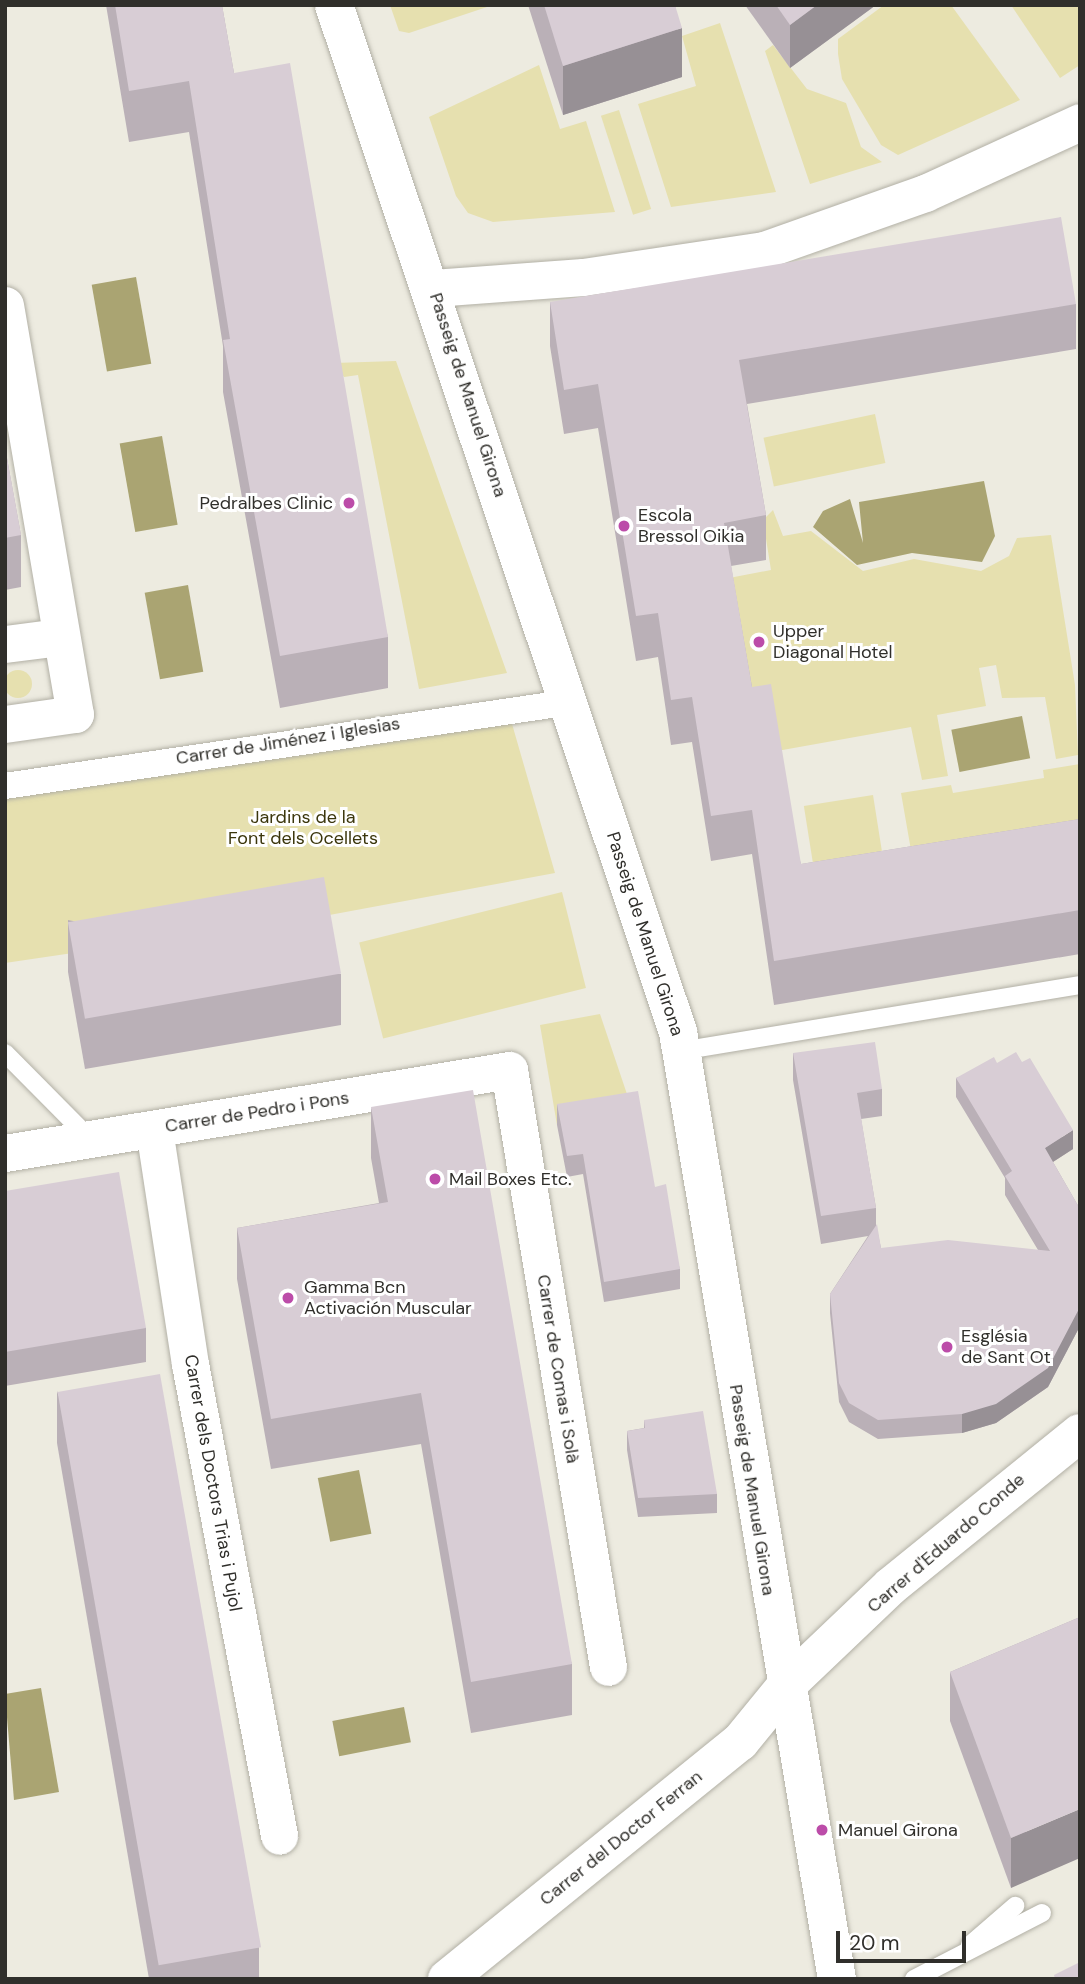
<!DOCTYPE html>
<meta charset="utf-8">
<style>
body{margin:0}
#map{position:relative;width:1085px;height:1984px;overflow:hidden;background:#edebe0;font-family:"DM Sans",sans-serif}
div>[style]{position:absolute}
.green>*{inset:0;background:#e6e0af;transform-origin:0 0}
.round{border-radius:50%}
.water>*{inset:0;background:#aaa472;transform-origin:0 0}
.roads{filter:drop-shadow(0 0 2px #b2b0a5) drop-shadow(0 0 2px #b2b0a5)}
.service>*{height:18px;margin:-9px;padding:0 9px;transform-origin:9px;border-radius:9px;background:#fff}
.pedestrian>*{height:26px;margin:-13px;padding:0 13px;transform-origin:13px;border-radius:13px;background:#fff}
.minor>*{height:37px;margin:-18.5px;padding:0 18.5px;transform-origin:18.5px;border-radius:18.5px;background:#fff}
.tertiary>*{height:38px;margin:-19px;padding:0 19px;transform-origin:19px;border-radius:19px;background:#fff}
.wall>*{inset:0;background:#bab0b7}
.shaded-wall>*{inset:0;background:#979095}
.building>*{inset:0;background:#d8cdd5;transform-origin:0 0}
.dots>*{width:19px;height:19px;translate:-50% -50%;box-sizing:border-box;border:4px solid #fff;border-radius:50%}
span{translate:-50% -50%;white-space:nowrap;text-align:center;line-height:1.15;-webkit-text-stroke:6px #fff;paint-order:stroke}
.street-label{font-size:18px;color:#302f2b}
.poi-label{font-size:18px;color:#302f2b}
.right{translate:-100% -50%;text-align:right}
.left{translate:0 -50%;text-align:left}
.park-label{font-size:18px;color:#3b360c}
.frame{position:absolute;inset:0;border:7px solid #302f2b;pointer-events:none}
.scale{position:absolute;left:836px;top:1931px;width:130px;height:32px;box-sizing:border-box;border:4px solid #302f2b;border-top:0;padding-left:9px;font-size:21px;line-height:24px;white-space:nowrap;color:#302f2b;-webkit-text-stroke:5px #fff;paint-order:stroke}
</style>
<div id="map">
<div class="green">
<div style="clip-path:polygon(390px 5px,493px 5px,409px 33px,399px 31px)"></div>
<div style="clip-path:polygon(884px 5px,951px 5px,1020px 100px,898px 155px,881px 145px,842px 79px,838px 54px,838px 39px)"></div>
<div style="clip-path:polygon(1011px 5px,1079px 5px,1080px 65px,1060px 78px)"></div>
<div style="clip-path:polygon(720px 23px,776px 192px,671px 207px,638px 104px,696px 86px,682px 36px)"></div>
<div style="clip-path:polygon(773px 45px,807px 89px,846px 103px,861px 147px,882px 162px,810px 184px,765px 51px)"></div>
<div style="clip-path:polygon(539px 65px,560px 129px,586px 121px,615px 212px,493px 222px,468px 213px,456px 196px,429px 117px)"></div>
<div style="left:619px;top:110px;width:104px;height:19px;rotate:72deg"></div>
<div style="clip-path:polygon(396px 361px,507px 673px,419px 689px,358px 375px,344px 377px,334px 363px)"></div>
<div style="left:875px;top:414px;width:50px;height:114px;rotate:78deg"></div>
<div style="clip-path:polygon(773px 510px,783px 536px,811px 531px,863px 571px,914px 559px,981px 571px,1009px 556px,1017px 538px,1051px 535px,1075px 685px,1078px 755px,1056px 759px,1045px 697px,1002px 698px,996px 665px,979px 668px,986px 706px,937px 715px,948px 776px,922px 780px,911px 727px,777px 751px,755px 731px,729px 578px,771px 570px,763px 520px)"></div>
<div class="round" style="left:4px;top:670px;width:28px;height:28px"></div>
<div style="clip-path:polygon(508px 710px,555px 873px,324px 916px,5px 963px,5px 787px)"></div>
<div style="clip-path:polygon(1080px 764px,1080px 837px,912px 856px,901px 793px,951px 785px,953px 793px,1044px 778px,1043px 770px)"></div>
<div style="left:873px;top:795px;width:73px;height:70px;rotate:81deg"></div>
<div style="left:562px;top:892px;width:99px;height:209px;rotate:76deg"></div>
<div style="clip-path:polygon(600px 1014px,633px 1112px,557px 1125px,540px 1025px)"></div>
</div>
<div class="water">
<div style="left:136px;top:277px;width:88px;height:45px;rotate:80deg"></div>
<div style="left:162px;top:436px;width:90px;height:43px;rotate:80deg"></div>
<div style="clip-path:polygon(984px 481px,995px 536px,982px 562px,912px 553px,857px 565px,813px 527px,823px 511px,850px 499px,863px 543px,859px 502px)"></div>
<div style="left:188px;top:585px;width:88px;height:44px;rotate:80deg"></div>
<div style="left:1022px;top:716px;width:43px;height:72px;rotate:79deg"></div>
<div style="left:359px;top:1470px;width:65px;height:42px;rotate:79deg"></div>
<div style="clip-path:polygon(41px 1688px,59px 1792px,14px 1800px,5px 1694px)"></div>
<div style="left:404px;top:1707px;width:36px;height:73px;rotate:79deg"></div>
</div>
<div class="roads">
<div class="service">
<div style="left:681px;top:1051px;width:404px;rotate:-9.4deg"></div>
<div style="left:5px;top:1053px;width:118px;rotate:45.3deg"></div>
<div style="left:970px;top:1945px;width:60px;rotate:-40.9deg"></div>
<div style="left:914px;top:1979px;width:144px;rotate:-27.3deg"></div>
</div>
<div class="pedestrian">
<div style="left:5px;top:786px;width:572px;rotate:-8.44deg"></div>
</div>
<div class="minor">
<div style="left:433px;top:288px;width:150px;rotate:-4.2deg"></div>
<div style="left:583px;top:277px;width:183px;rotate:-8.5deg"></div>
<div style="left:764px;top:250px;width:171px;rotate:-19.5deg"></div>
<div style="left:925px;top:193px;width:170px;rotate:-24.6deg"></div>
<div style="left:5px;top:305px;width:415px;rotate:80.3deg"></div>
<div style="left:75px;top:714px;width:71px;rotate:171.9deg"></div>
<div style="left:5px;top:644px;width:54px;rotate:-7.4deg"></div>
<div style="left:154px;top:1129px;width:238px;rotate:81.3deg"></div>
<div style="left:190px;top:1364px;width:480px;rotate:79.3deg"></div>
<div style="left:5px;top:1153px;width:511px;rotate:-9.35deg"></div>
<div style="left:509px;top:1070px;width:605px;rotate:80.58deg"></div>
</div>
<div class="tertiary">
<div style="left:334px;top:5px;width:1083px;rotate:71.48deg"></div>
<div style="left:678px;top:1032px;width:960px;rotate:80.47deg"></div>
<div style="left:447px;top:1979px;width:377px;rotate:-39deg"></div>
<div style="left:740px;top:1742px;width:71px;rotate:-50.7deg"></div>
<div style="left:785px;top:1687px;width:146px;rotate:-43.6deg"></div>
<div style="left:891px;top:1586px;width:243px;rotate:-39deg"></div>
</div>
</div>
<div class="wall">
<div style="clip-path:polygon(106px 5px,222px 5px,234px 73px,388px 637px,388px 688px,280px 708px,223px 392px,223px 346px,189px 132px,129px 142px)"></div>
<div style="clip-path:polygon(528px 5px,675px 5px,682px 77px,563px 115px)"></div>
<div style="clip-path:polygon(745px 5px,876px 5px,790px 68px)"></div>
<div style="clip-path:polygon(550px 302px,1076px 304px,1076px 349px,747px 404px,766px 515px,766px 560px,731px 566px,752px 687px,801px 864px,1080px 819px,1080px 954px,774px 1005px,752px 854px,711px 861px,692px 742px,671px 745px,658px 657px,636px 661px,598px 428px,564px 434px,550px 346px)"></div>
<div style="clip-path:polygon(5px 447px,21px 535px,21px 587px,5px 590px)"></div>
<div style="clip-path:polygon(68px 920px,341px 974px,341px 1025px,85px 1069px,68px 972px)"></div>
<div style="clip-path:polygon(793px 1053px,882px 1089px,882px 1116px,861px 1119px,876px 1208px,876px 1225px,881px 1248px,1038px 1250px,1005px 1195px,1005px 1178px,956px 1097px,956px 1078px,997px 1063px,1073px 1149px,1053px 1162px,1080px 1209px,1080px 1326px,1048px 1387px,996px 1423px,962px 1433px,878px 1439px,849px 1422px,839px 1402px,830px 1313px,830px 1294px,868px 1236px,821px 1244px,793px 1080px)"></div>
<div style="clip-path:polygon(557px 1104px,655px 1187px,680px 1269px,680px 1289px,604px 1302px,583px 1174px,567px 1177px,557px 1125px)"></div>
<div style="clip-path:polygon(371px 1107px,572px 1664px,572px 1715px,471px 1733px,421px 1444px,271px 1469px,237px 1279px,237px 1228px,379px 1203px,371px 1158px)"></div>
<div style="clip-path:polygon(5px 1191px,146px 1328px,146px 1362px,5px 1386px)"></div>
<div style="clip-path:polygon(57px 1391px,259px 1948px,259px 1979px,149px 1979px,57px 1443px)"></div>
<div style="clip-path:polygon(644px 1420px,717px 1494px,717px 1513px,638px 1517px,627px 1450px,627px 1431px,644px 1428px)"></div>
<div style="clip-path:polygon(1080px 1617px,1011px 1888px,950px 1721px,950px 1672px)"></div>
</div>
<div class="shaded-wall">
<div style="clip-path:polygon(817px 5px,876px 5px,790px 68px,790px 25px)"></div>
<div style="clip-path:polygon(682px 28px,682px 77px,563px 115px,563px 66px)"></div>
<div style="clip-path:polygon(1073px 1130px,1073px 1149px,1045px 1167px,1045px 1148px)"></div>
<div style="clip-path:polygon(1080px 1307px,1080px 1326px,1048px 1387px,996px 1423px,962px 1433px,962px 1414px)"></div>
<div style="clip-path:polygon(1080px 1809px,1080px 1858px,1011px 1888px,1011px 1838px)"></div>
</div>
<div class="building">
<div style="clip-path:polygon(115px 5px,222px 5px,234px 73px,290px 63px,388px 637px,280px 656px,223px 340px,230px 339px,189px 81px,129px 91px)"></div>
<div style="clip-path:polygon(544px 5px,675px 5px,682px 28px,563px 66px)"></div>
<div style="clip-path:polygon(776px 5px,817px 5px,790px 25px)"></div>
<div style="clip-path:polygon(1061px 217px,1076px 304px,739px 360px,766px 515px,724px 523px,752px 687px,771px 684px,801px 864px,1080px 819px,1080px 910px,774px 961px,752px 810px,711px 816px,692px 697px,671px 700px,658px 613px,636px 616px,598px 384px,564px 390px,550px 302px)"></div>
<div style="clip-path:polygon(5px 447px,21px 535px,5px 538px)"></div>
<div style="left:324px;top:877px;width:98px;height:260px;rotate:80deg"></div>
<div style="clip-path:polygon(875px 1042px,882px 1089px,857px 1093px,876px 1208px,821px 1216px,793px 1053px)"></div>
<div style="clip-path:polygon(1016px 1052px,1022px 1062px,1030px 1058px,1073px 1130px,1045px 1148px,1080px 1209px,1080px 1307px,1048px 1368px,996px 1404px,962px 1414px,878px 1420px,849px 1403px,839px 1383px,830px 1294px,877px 1224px,881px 1248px,948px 1240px,1050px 1251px,1005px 1176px,1012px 1171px,956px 1078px,994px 1057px,997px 1063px)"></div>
<div style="clip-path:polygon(473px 1090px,572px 1664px,471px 1682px,421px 1393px,271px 1419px,237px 1228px,388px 1202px,371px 1107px)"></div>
<div style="clip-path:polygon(638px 1091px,655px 1187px,666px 1184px,680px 1269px,604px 1282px,583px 1154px,567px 1156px,557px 1104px)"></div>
<div style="clip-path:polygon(119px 1172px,146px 1328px,5px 1352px,5px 1191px)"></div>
<div style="left:160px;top:1374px;width:582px;height:104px;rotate:80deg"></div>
<div style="clip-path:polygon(703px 1411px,717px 1494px,638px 1498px,627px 1431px,645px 1428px,644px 1420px)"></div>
<div style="clip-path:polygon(1080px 1617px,1080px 1809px,1011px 1838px,950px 1672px)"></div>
<div style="clip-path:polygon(1080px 1962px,1080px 1979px,1055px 1979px,1054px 1975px)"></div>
</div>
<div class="dots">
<div style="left:349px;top:503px;background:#bc4ca9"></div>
<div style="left:624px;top:526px;background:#bc4ca9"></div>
<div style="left:759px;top:642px;background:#bc4ca9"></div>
<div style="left:435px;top:1179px;background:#bc4ca9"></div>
<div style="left:288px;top:1298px;background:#bc4ca9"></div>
<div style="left:947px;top:1347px;background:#bc4ca9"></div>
<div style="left:822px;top:1830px;background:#bc4ca9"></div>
</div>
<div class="street-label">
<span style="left:468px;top:395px;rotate:72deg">Passeig de Manuel Girona</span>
<span style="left:288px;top:741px;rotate:-9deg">Carrer de Jiménez i Iglesias</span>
<span style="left:645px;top:934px;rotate:72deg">Passeig de Manuel Girona</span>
<span style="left:257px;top:1112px;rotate:-9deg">Carrer de Pedro i Pons</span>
<span style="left:558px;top:1369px;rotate:81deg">Carrer de Comas i Solà</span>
<span style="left:213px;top:1483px;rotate:80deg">Carrer dels Doctors Trias i Pujol</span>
<span style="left:752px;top:1490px;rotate:81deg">Passeig de Manuel Girona</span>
<span style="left:946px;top:1543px;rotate:-41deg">Carrer d'Eduardo Conde</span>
<span style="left:621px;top:1838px;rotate:-39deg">Carrer del Doctor Ferran</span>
</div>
<div class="poi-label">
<span class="right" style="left:333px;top:503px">Pedralbes Clinic</span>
<span class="left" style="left:638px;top:526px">Escola<br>Bressol Oikia</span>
<span class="left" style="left:773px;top:642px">Upper<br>Diagonal Hotel</span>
<span class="left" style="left:449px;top:1179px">Mail Boxes Etc.</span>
<span class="left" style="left:304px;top:1298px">Gamma Bcn<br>Activación Muscular</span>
<span class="left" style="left:961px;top:1347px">Església<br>de Sant Ot</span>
<span class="left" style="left:838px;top:1830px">Manuel Girona</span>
</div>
<div class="park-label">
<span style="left:303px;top:828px">Jardins de la<br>Font dels Ocellets</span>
</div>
<div class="frame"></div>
<div class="scale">20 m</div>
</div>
